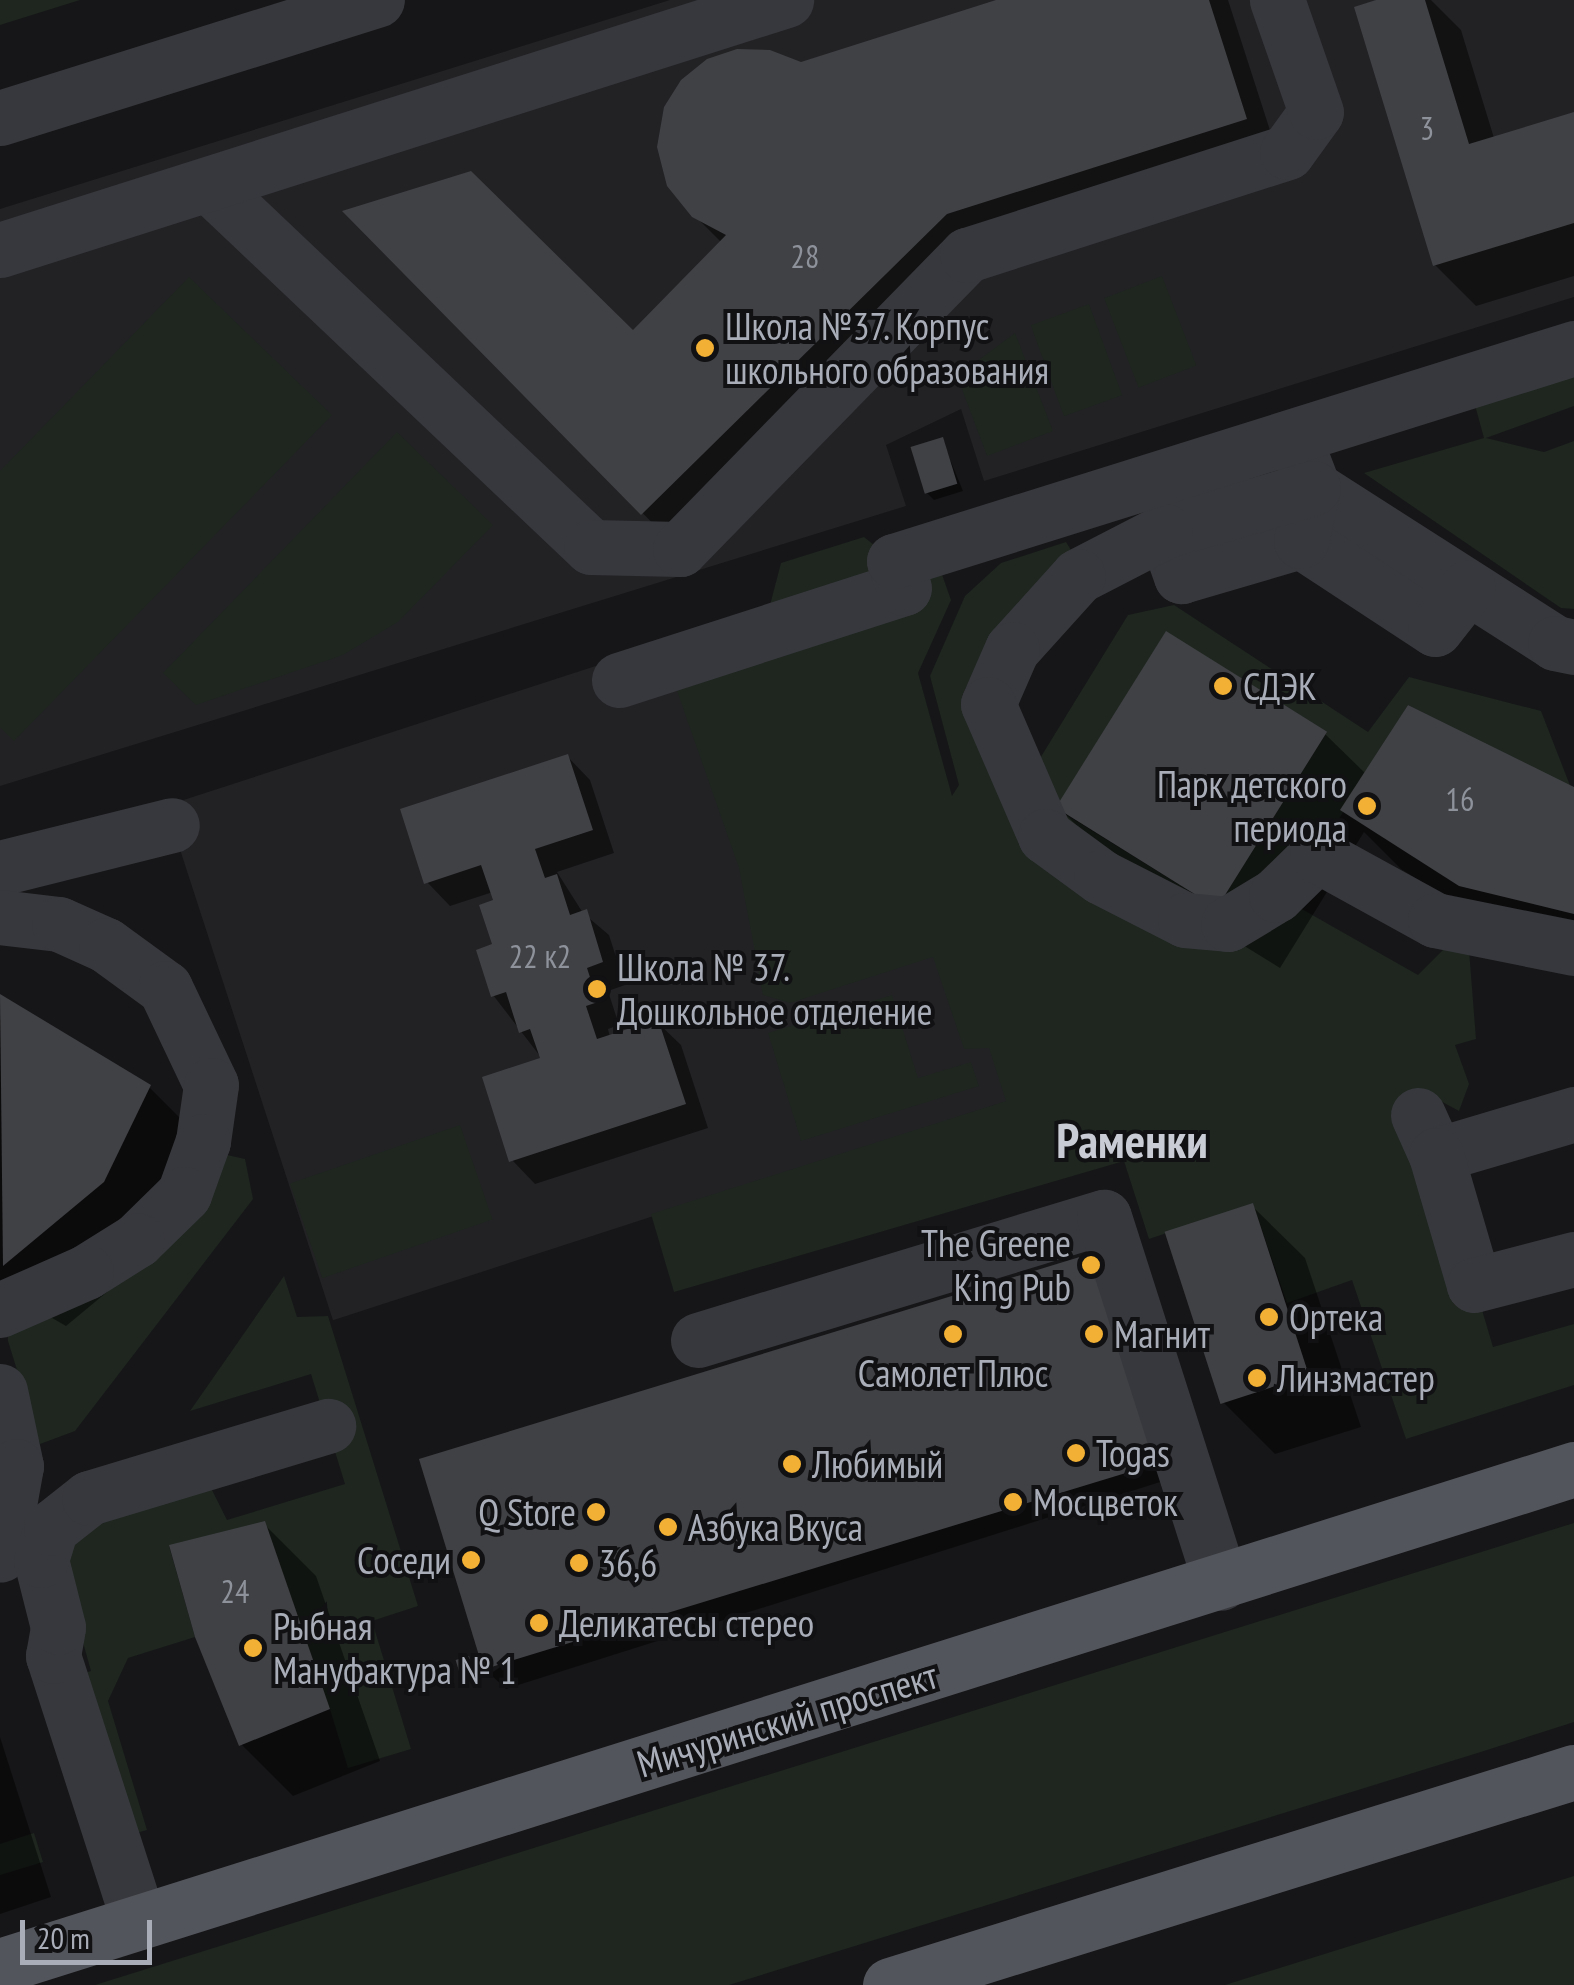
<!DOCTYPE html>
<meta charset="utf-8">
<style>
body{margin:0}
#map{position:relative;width:1574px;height:1985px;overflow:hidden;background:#161618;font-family:"PT Sans Narrow",sans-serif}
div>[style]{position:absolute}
.built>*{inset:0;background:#222225;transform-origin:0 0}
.green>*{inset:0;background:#1e261f;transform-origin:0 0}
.shadow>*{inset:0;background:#0007}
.building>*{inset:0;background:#404145;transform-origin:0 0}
.minor>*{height:55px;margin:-27.5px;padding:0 27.5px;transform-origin:27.5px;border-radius:27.5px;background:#37383d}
.major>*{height:55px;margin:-27.5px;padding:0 27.5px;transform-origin:27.5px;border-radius:27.5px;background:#53555c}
.dots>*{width:28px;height:28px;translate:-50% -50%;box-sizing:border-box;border:5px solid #111113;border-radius:50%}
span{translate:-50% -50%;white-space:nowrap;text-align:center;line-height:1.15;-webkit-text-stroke:8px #111113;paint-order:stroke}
.number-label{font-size:32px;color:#8e929b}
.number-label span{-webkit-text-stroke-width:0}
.poi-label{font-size:38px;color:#a8adb8}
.left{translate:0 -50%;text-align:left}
.right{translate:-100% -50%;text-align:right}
.street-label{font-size:38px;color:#a8adb8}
.district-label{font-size:48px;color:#c9ccd4;font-weight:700}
.scale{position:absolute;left:20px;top:1920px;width:132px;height:45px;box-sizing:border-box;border:5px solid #a8adb8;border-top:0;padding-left:12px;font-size:30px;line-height:35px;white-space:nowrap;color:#a8adb8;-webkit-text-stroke:8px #111113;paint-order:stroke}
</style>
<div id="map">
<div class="built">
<div style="clip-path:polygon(670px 0,1574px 0,1574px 297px,984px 481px,961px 409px,886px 445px,906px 506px,0 786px,0 209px)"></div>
<div style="left:842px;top:586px;width:541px;height:711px;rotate:72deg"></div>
</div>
<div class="green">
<div style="clip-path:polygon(0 0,80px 0,0 25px)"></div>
<div style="left:1162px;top:276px;width:96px;height:62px;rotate:69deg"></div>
<div style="clip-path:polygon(189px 277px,332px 415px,14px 741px,0 727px,0 471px)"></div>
<div style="left:1089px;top:304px;width:97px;height:62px;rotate:70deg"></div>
<div style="clip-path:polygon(1015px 333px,1053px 431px,987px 456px,957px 376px)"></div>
<div style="clip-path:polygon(1574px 348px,1574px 406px,1486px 438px,1544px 452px,1574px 441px,1574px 609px,1561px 608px,1364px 473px,1484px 438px,1469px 383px)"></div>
<div style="clip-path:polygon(397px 432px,493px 525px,398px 622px,343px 655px,196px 705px,163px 673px)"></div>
<div style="clip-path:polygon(evenodd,864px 537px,894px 561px,933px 549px,951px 600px,918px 673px,952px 796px,959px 785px,930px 676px,965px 596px,1001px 563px,1066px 542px,1077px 560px,985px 648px,962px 696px,1023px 786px,1128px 615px,1174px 605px,1368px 732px,1409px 677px,1541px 711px,1571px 788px,1408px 705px,1317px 855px,1277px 895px,1418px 975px,1451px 942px,1469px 950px,1476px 1039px,1455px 1045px,1469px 1084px,1459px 1111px,1437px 1099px,1436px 1155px,1493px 1347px,1574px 1324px,1574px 1385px,1406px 1439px,1352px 1280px,1287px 1303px,1253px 1204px,1149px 1239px,1124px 1161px,674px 1292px,651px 1214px,1006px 1101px,989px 1048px,964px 1049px,933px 957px,790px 1003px,763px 995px,739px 868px,677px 691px,787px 652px,769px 609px,781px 563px,864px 537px,1166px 632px,1327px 732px,1217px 908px,1057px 809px,1166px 632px)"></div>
<div style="clip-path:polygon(892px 995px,918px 1078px,971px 1062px,979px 1086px,801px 1141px,768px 1033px)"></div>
<div style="left:460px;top:1125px;width:100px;height:180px;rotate:71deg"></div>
<div style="clip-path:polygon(200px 1149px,245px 1159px,253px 1199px,75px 1431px,40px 1444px,8px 1341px,6px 1307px,86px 1272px)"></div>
<div style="clip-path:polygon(284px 1276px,297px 1317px,328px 1316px,418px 1606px,372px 1621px,411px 1749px,348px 1768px,330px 1709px,169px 1546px,195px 1637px,128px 1658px,108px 1701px,147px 1830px,112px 1840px,61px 1682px,91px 1671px,51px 1528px,208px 1482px,227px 1520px,345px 1484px,311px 1374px,190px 1411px)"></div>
<div style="clip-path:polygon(1574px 1523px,1574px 1722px,1484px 1751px,729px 1985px,95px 1985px)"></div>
<div style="clip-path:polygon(34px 1833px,43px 1862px,0 1875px,0 1844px)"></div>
<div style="clip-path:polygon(1574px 1876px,1574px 1985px,1225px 1985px)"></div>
</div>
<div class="shadow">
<div style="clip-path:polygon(1004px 0,1228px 0,1276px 149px,978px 244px,673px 544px,347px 212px,633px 333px,722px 243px,694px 215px)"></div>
<div style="clip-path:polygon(1384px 0,1431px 0,1461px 30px,1494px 138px,1574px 114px,1574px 276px,1476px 306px,1435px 265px)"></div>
<div style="clip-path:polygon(942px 440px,963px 491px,934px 500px,927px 493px)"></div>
<div style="clip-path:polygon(1325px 734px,1366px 774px,1574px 789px,1574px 957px,1520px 944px,1401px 869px,1364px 832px,1280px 968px,1121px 870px,1059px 808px)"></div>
<div style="clip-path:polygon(567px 756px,590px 780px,614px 853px,557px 872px,583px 913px,609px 935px,625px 985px,608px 991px,619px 1025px,608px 1029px,610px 1037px,657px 1022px,681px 1045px,708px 1128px,535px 1184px,512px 1160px,543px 1060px,493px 995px,493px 892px,450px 906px,427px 882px)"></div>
<div style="clip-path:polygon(0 996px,149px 1087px,211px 1149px,165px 1244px,66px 1326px,0 1288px)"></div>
<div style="clip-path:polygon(1252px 1206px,1305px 1258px,1361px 1427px,1275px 1454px,1223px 1402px)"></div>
<div style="clip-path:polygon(1095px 1255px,1176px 1477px,506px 1689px,490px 1674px)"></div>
<div style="clip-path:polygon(264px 1524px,316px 1576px,380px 1761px,293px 1796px,241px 1744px)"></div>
<div style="clip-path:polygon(468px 1659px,478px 1676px,470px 1679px,463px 1672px)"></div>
<div style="clip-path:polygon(0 1737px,51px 1897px,0 1914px)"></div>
</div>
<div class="building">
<div style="clip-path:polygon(996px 0,1209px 0,1247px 119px,947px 214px,641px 515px,342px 211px,471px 171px,633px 330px,726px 235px,692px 217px,667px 186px,657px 147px,664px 107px,681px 80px,707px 59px,737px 49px,770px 50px,801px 62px)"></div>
<div style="clip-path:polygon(1376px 0,1425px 0,1469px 144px,1574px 112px,1574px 223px,1433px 266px,1354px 7px)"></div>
<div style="left:943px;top:437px;width:49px;height:34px;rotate:73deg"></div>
<div style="left:1166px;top:631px;width:190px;height:208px;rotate:32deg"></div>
<div style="clip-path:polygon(1408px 705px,1574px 787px,1574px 914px,1459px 886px,1340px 810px)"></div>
<div style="clip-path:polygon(568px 754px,593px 830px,535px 849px,545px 878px,557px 874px,570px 915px,587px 909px,603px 962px,587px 968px,598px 1002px,586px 1006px,597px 1039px,658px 1019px,686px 1104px,509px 1162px,482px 1077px,540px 1058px,530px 1029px,519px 1033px,506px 992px,491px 997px,476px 950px,492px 944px,479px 905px,493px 900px,481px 865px,424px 884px,400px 809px)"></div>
<div style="clip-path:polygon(0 994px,151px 1085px,104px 1182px,3px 1266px)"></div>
<div style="left:1253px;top:1203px;width:181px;height:93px;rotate:72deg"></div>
<div style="left:1096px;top:1252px;width:220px;height:708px;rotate:73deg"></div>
<div style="clip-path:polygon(265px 1521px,330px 1709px,239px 1746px,195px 1637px,169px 1545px)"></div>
<div style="left:469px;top:1656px;width:14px;height:14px;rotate:73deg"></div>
</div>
<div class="minor">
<div style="left:0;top:118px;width:395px;rotate:-17.4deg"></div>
<div style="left:209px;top:185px;width:526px;rotate:43.46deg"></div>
<div style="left:591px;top:547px;width:89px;rotate:1.3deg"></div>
<div style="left:680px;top:549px;width:411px;rotate:-45.7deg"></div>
<div style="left:967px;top:255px;width:336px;rotate:-17.8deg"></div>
<div style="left:1287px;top:152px;width:49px;rotate:-54.1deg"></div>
<div style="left:1316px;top:112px;width:119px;rotate:-109.2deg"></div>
<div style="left:0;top:250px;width:825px;rotate:-17.64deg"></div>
<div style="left:1301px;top:456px;width:34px;rotate:69deg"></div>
<div style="left:1313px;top:488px;width:287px;rotate:32.6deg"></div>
<div style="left:1555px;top:643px;width:19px;rotate:12deg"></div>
<div style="left:1165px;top:531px;width:48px;rotate:70.4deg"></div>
<div style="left:1181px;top:576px;width:125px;rotate:-16.3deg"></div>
<div style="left:1301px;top:541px;width:160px;rotate:33.3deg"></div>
<div style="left:1435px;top:629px;width:53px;rotate:-51.8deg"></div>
<div style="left:1301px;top:541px;width:54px;rotate:-77.2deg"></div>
<div style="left:1313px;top:488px;width:154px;rotate:163.8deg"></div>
<div style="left:1165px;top:531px;width:98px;rotate:152.7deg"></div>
<div style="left:1078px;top:576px;width:98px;rotate:132.1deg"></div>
<div style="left:1012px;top:649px;width:60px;rotate:113.6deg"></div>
<div style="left:988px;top:704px;width:144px;rotate:66.6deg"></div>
<div style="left:1045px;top:836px;width:69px;rotate:36.2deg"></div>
<div style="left:1101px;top:877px;width:94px;rotate:27.1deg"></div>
<div style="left:1185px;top:920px;width:43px;rotate:5.3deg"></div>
<div style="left:1228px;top:924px;width:56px;rotate:-31.1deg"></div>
<div style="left:1276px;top:895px;width:57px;rotate:-44.3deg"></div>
<div style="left:1317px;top:855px;width:135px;rotate:28.8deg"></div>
<div style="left:1435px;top:920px;width:142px;rotate:11.4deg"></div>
<div style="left:619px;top:680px;width:299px;rotate:-17.9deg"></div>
<div style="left:904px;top:588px;width:29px;rotate:-110deg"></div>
<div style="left:894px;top:561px;width:713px;rotate:-17.39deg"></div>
<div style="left:0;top:868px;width:177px;rotate:-14deg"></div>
<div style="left:0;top:917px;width:59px;rotate:6.8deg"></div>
<div style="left:59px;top:924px;width:51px;rotate:24.1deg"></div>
<div style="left:106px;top:945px;width:73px;rotate:36.1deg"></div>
<div style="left:165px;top:988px;width:107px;rotate:64.6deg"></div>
<div style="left:211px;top:1085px;width:57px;rotate:98.1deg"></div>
<div style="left:203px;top:1141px;width:56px;rotate:109.7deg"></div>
<div style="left:184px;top:1194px;width:66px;rotate:135.6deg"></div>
<div style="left:137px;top:1240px;width:60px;rotate:147.9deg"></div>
<div style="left:86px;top:1272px;width:94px;rotate:156.2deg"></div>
<div style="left:1418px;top:1115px;width:44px;rotate:65.8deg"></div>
<div style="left:1436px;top:1155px;width:144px;rotate:-16.5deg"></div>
<div style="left:1436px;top:1155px;width:135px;rotate:73.7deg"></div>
<div style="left:1474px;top:1285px;width:103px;rotate:-14.6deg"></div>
<div style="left:698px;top:1340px;width:424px;rotate:-16.9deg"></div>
<div style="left:1104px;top:1217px;width:384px;rotate:72.3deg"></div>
<div style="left:0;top:1391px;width:77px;rotate:78deg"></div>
<div style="left:16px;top:1466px;width:90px;rotate:100.2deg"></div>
<div style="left:139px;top:1922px;width:280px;rotate:-107.9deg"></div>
<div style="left:53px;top:1656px;width:29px;rotate:-80deg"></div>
<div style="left:58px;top:1627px;width:69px;rotate:-104.2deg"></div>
<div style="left:41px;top:1560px;width:34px;rotate:-73deg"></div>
<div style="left:51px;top:1528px;width:48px;rotate:-38.3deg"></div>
<div style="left:89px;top:1498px;width:250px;rotate:-16.8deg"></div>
</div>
<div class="major">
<div style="left:0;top:1966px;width:1651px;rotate:-17.52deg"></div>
<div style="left:890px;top:1985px;width:716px;rotate:-17.3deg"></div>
</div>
<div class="dots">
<div style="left:705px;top:348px;background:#f2b134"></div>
<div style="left:1223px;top:686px;background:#f2b134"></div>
<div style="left:1367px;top:806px;background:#f2b134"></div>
<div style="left:597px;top:989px;background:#f2b134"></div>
<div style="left:1091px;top:1265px;background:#f2b134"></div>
<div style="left:1269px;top:1317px;background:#f2b134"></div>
<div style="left:953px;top:1334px;background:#f2b134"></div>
<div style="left:1094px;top:1334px;background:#f2b134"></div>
<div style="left:1257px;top:1378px;background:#f2b134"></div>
<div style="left:1076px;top:1453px;background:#f2b134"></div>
<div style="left:792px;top:1464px;background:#f2b134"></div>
<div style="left:1013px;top:1502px;background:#f2b134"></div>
<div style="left:596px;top:1512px;background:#f2b134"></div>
<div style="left:668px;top:1527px;background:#f2b134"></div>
<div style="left:471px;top:1560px;background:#f2b134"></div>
<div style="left:579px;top:1563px;background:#f2b134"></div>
<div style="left:539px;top:1623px;background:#f2b134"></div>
<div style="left:253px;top:1648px;background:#f2b134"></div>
</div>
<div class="number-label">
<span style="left:1427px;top:128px">3</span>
<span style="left:805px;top:256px">28</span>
<span style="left:1460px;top:799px">16</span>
<span style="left:540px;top:956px">22 к2</span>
<span style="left:235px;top:1591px">24</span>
</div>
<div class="poi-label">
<span class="left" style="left:725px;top:348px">Школа №37. Корпус<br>школьного образования</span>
<span class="left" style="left:1243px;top:686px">СДЭК</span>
<span class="right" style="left:1347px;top:806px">Парк детского<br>периода</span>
<span class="left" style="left:617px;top:989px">Школа № 37.<br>Дошкольное отделение</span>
<span class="right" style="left:1071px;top:1265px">The Greene<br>King Pub</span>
<span class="left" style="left:1289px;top:1317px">Ортека</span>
<span class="left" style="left:1114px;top:1334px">Магнит</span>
<span style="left:953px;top:1373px">Самолет Плюс</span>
<span class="left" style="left:1277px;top:1378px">Линзмастер</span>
<span class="left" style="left:1096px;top:1453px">Togas</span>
<span class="left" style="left:812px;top:1464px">Любимый</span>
<span class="left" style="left:1033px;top:1502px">Мосцветок</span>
<span class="right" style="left:576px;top:1512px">Q Store</span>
<span class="left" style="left:688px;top:1527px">Азбука Вкуса</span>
<span class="right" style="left:451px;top:1560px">Соседи</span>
<span class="left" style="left:599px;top:1563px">36,6</span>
<span class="left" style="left:559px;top:1623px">Деликатесы стерео</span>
<span class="left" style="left:273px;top:1648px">Рыбная<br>Мануфактура № 1</span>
</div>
<div class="street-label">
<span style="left:787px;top:1719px;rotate:-17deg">Мичуринский проспект</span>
</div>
<div class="district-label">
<span style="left:1132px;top:1141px">Раменки</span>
</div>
<div class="scale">20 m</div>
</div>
